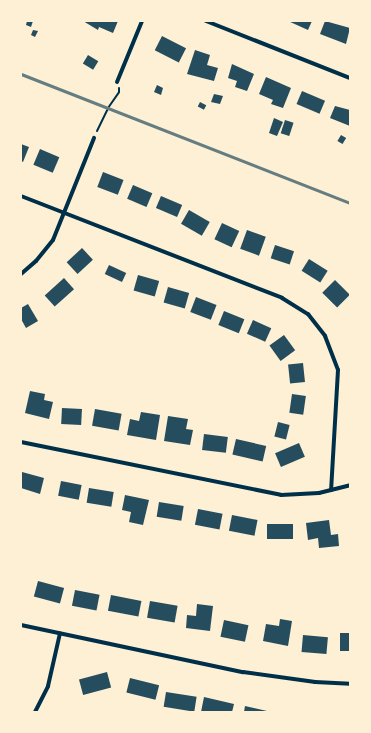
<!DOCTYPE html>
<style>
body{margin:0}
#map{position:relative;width:371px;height:733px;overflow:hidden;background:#fdf0d5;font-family:Mulish,sans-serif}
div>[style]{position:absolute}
.building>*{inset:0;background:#264d5e;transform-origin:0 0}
.path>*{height:2px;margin:-1px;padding:0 1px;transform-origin:1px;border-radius:1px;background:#003049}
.minor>*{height:4px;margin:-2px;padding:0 2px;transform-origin:2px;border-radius:2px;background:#003049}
.rail>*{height:3px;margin:-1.5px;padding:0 1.5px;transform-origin:1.5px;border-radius:1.5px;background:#657d81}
span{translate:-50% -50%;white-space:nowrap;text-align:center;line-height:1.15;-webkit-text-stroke:4px #fdf0d5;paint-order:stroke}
.frame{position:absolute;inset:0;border:22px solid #fdf0d5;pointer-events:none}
</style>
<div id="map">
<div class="building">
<div style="clip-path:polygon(27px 21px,33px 21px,31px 27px,26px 25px)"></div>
<div style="clip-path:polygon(83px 21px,118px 21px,113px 33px,99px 27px,98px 30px)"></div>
<div style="clip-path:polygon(288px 21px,312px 21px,308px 30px)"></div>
<div style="clip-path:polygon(325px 21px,350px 28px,346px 44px,320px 34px)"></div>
<div style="clip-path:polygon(33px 30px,38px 31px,35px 37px,31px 35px)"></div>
<div style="left:162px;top:36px;width:27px;height:16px;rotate:27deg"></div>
<div style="clip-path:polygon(195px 50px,210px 55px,207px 65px,218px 68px,214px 81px,187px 74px)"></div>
<div style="left:88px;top:55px;width:12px;height:10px;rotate:31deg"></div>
<div style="clip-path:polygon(232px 64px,254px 74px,247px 91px,235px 87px,237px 81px,228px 78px)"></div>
<div style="clip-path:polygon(266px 77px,291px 88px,283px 108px,271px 104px,273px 100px,259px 94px)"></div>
<div style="clip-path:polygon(157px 85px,163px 88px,161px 95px,154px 92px)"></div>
<div style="left:302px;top:91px;width:25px;height:14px;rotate:23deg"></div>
<div style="clip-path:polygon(214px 94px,223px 96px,220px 104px,211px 102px)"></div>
<div style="left:200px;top:102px;width:7px;height:5px;rotate:27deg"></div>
<div style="clip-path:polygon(335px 106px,350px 110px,350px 126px,330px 118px)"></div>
<div style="clip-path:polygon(274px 118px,283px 122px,277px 136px,269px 133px)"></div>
<div style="left:285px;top:120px;width:9px;height:14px;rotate:18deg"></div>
<div style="left:341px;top:135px;width:6px;height:7px;rotate:31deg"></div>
<div style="clip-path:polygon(21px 144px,29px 147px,23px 162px,21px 161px)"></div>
<div style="left:40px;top:149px;width:21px;height:17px;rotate:23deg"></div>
<div style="left:103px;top:172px;width:22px;height:16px;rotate:21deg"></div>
<div style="left:133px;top:185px;width:21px;height:15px;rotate:23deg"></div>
<div style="left:161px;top:196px;width:23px;height:13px;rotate:23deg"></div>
<div style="left:189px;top:210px;width:24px;height:16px;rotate:30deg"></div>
<div style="left:222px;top:223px;width:19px;height:18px;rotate:25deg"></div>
<div style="left:247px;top:230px;width:20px;height:20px;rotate:20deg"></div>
<div style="left:275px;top:245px;width:20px;height:14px;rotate:18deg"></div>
<div style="left:82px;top:248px;width:16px;height:21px;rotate:47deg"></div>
<div style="left:309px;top:259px;width:22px;height:14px;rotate:32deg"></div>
<div style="left:109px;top:265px;width:19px;height:10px;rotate:25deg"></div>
<div style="left:138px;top:275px;width:22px;height:16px;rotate:16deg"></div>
<div style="left:64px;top:278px;width:15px;height:26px;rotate:48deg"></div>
<div style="left:335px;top:280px;width:21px;height:18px;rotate:45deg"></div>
<div style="left:168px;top:287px;width:22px;height:16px;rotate:16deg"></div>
<div style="left:196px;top:297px;width:22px;height:16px;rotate:21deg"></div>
<div style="clip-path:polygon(28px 304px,38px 321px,26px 328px,21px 319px,21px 308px)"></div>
<div style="left:224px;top:311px;width:22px;height:15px;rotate:22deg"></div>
<div style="left:253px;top:320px;width:20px;height:15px;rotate:24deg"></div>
<div style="left:284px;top:335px;width:19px;height:18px;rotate:54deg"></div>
<div style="left:303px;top:363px;width:19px;height:15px;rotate:84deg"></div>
<div style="clip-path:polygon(30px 391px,45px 394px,44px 400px,53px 402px,49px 419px,25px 413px)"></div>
<div style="left:292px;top:394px;width:14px;height:19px;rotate:8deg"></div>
<div style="left:62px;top:408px;width:20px;height:16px;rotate:3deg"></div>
<div style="left:95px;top:409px;width:27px;height:17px;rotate:10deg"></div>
<div style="clip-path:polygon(141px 412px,160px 415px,156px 440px,127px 435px,130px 419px,139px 421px)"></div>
<div style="clip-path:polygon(168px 416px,188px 419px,186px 429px,193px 430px,190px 445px,164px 441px)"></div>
<div style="left:278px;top:422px;width:12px;height:15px;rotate:14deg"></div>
<div style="left:204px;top:434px;width:24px;height:16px;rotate:7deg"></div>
<div style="left:236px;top:439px;width:31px;height:16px;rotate:13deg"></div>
<div style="left:299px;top:443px;width:15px;height:26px;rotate:67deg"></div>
<div style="clip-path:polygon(22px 472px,44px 478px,40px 494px,21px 488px)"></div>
<div style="left:61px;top:481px;width:21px;height:15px;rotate:11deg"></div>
<div style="left:89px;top:488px;width:25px;height:15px;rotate:9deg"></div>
<div style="clip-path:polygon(125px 495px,149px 500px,143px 525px,129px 522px,131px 512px,122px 510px)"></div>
<div style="left:159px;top:502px;width:25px;height:15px;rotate:9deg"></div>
<div style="left:198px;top:509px;width:25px;height:16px;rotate:11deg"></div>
<div style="left:232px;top:515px;width:26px;height:16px;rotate:11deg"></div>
<div style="clip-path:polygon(329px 520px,331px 535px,338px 534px,339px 546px,319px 548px,318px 538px,308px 540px,306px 523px)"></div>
<div style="left:267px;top:524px;width:26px;height:15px"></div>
<div style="left:38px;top:581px;width:27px;height:16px;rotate:15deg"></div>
<div style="left:75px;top:590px;width:25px;height:16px;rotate:11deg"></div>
<div style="left:111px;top:595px;width:31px;height:16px;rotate:11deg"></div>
<div style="left:150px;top:601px;width:28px;height:17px;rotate:10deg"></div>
<div style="clip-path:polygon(197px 604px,213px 606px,210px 631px,186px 628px,187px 615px,196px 616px)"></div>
<div style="clip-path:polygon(280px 619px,292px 621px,288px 646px,263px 641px,266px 624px,279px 626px)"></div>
<div style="left:224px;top:620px;width:25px;height:17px;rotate:12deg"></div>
<div style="left:340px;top:633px;width:10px;height:18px"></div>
<div style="left:303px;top:635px;width:25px;height:17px;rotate:5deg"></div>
<div style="left:107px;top:672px;width:16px;height:29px;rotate:75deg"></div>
<div style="left:130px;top:678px;width:30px;height:15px;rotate:14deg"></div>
<div style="left:166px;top:692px;width:31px;height:15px;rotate:9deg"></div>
<div style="clip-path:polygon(204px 697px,234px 704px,232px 712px,201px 712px)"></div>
<div style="clip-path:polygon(245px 706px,267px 711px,267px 712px,244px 712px)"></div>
</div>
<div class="path">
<div style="left:97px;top:131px;width:25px;rotate:-64deg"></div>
<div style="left:108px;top:108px;width:19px;rotate:-55deg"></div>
<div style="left:119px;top:92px;width:4px;rotate:-90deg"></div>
</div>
<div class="minor">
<div style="left:206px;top:21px;width:155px;rotate:21.6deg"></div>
<div style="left:117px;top:82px;width:66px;rotate:-67.7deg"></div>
<div style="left:21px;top:196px;width:280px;rotate:21.3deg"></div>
<div style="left:282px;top:298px;width:31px;rotate:32deg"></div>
<div style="left:308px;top:314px;width:28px;rotate:52deg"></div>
<div style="left:325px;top:336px;width:36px;rotate:69deg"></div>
<div style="left:338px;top:370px;width:120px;rotate:93.3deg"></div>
<div style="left:21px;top:274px;width:20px;rotate:-41deg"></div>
<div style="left:36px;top:261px;width:27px;rotate:-51deg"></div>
<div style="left:53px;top:240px;width:110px;rotate:-68.1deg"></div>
<div style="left:21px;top:442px;width:265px;rotate:11.5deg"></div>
<div style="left:281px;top:495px;width:38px;rotate:-3deg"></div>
<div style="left:319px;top:493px;width:32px;rotate:-14deg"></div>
<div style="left:21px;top:625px;width:227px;rotate:12deg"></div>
<div style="left:243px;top:672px;width:73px;rotate:7.9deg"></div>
<div style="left:315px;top:682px;width:35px;rotate:3deg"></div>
<div style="left:35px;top:712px;width:29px;rotate:-63deg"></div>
<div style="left:48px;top:686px;width:54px;rotate:-77.2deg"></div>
</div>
<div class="rail">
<div style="left:21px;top:74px;width:353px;rotate:21.4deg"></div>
</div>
<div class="frame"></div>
</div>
